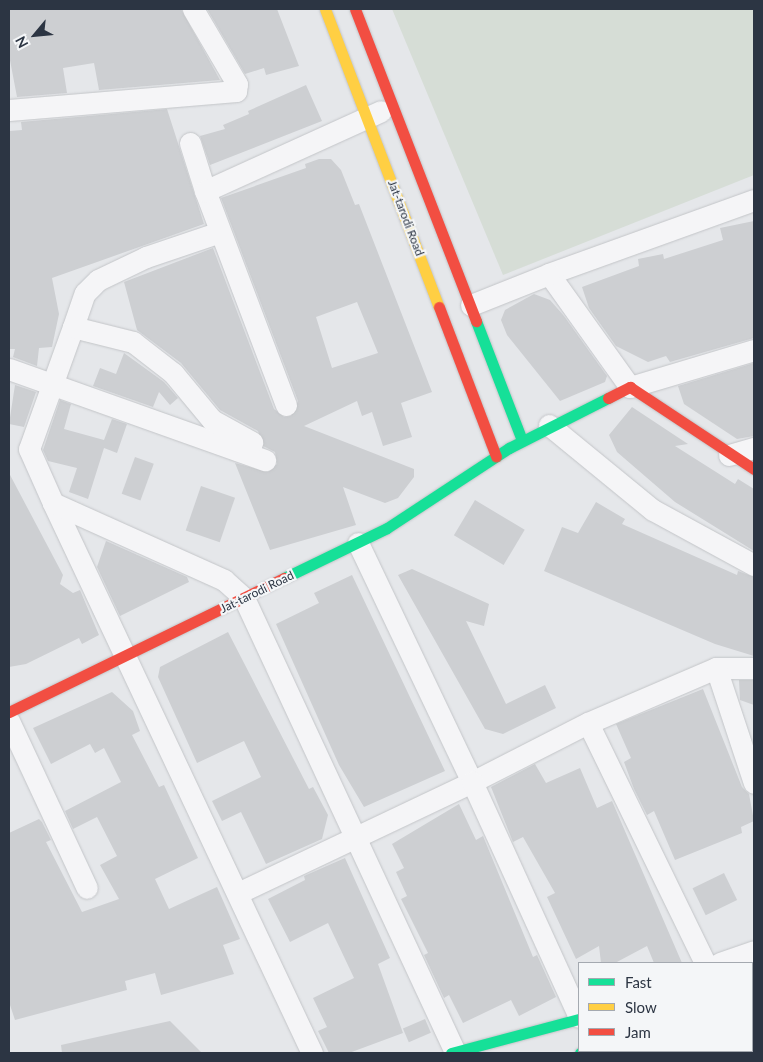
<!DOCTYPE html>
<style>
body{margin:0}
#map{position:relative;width:763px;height:1062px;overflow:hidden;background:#e5e7ea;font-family:Lato,sans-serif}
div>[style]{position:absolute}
.green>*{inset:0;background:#d6ddd6}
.building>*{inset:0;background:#cdcfd2;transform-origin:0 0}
.roads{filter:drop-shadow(0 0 1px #c3c5c8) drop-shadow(0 0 1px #c3c5c8)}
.street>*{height:21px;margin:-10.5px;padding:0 10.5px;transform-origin:10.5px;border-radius:10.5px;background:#f5f5f7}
.fast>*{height:11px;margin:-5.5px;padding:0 5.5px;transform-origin:5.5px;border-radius:5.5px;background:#16e098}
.slow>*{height:11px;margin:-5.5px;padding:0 5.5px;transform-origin:5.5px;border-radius:5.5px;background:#ffcf43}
.jam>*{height:11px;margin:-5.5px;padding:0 5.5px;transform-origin:5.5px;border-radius:5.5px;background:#f24e42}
span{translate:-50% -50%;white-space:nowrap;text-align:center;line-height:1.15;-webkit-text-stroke:4.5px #f4f6f8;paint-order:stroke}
.street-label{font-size:12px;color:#2c3543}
.frame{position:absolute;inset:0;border:10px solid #2c3543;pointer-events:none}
.legend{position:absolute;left:578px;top:962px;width:175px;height:90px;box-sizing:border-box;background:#f4f6f8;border:1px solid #a4a9b0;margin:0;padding:6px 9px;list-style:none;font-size:15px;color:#2c3543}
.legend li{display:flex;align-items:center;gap:10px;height:25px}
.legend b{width:25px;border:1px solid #a4a9b0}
.north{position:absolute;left:10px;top:10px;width:50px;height:50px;-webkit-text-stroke:4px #f4f6f8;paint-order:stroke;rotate:242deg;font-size:14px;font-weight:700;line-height:20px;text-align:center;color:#2c3543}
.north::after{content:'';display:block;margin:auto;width:18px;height:22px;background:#2c3543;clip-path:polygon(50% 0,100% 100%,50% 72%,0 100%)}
</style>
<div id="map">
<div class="green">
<div style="clip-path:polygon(392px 9px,754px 9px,754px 175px,503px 275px)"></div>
</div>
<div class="building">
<div style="clip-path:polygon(9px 9px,181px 9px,220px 80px,99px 90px,94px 63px,63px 68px,67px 93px,17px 97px,9px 55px)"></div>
<div style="clip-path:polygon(207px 9px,277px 9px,299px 66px,266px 75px,264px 68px,245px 74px)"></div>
<div style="clip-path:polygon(306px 85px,322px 121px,210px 165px,200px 136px,225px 129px,223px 125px,249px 114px,248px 111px)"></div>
<div style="clip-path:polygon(167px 109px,204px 224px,52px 278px,59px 314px,52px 347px,39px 348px,37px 366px,13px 357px,15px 349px,9px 349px,9px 131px,22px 130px,21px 122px)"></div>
<div style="clip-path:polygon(evenodd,319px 159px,331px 159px,341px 170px,355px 205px,359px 204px,432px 392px,401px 403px,412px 437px,383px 446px,372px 412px,362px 416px,357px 401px,304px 426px,414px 469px,414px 477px,398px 498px,385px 503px,343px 487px,356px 525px,270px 550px,235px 463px,268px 472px,277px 464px,275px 452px,263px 446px,258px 431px,220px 410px,181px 363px,137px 330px,124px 282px,213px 248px,274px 409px,284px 417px,291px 416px,298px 401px,221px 198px,306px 168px,305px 164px,319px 159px,357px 302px,378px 353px,332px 368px,316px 317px,357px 302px)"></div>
<div style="clip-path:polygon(754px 221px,754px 338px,670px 362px,666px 356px,648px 362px,616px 346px,589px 308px,582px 287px,639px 266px,638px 259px,663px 254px,664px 259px,723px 240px,720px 228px)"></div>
<div style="clip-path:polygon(534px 294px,550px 300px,564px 316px,607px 376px,605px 382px,560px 401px,507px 335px,501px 320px,505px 310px)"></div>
<div style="clip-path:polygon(124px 353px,164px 382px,178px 398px,170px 405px,159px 392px,153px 407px,93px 386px,100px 368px,116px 374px)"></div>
<div style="clip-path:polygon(754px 363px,754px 436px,737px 439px,684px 404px,678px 386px)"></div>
<div style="clip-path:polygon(15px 385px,36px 392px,24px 427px,9px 424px)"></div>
<div style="clip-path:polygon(60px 400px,71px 404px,64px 429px,104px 440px,112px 419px,127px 424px,117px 453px,104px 448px,88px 499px,69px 492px,77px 468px,48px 461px,43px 450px)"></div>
<div style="clip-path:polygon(632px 407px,688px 444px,675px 446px,735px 484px,738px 479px,754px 489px,754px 551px,675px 502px,617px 452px,609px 435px)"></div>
<div style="left:135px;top:457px;width:20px;height:39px;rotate:20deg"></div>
<div style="clip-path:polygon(9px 473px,63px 575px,60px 584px,73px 593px,80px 590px,99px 635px,82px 644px,79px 638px,26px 664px,9px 667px)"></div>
<div style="left:201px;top:486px;width:36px;height:47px;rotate:19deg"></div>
<div style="left:475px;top:500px;width:58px;height:41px;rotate:31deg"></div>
<div style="clip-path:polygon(596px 502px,625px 519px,622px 524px,737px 575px,738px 571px,754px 577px,754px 656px,715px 644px,544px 571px,562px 527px,578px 533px)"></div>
<div style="clip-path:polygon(106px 541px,187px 577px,189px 582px,120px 616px,97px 567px)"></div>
<div style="clip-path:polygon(412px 569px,489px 604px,484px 626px,466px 621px,506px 704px,545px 685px,556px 708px,503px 734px,485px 729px,398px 575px)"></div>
<div style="clip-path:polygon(352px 575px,445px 771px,364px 807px,339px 765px,276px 624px,319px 603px,314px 593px)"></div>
<div style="clip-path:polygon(228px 632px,309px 789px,313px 787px,328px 815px,322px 839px,266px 864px,241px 812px,222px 821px,212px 801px,261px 777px,244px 741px,197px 763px,158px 677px,160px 667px)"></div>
<div style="clip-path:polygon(739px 680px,754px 680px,754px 705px,740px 700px)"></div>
<div style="clip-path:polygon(703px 689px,742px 787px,749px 794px,754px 821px,741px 827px,742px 833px,675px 860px,654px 811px,647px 815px,634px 789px,624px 762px,631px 758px,616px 724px)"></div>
<div style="clip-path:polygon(112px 692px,133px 711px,140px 731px,132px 735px,159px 787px,164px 785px,198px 858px,155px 879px,169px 909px,217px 887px,240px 939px,223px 945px,234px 974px,161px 995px,155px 973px,125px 981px,127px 990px,15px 1020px,9px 1002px,9px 833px,39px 819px,42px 822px,51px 840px,46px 842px,82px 912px,119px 899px,100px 865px,117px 856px,97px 817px,73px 829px,65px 811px,121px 782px,104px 748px,95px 753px,90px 744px,51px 764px,33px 728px)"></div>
<div style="clip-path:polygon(535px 764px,546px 783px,580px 768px,597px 808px,612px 801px,682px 963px,654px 963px,647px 946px,615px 963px,601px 963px,599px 946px,576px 959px,547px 897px,555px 893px,523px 837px,513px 842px,491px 787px)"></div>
<div style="clip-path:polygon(459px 804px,476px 840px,483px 836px,533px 957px,537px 955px,556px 997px,519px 1016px,511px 1000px,463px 1023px,449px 995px,444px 998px,424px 955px,428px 953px,401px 899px,407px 896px,396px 872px,404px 868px,392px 844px)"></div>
<div style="clip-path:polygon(345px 858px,390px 958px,378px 964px,403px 1033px,349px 1053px,329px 1053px,318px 1031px,327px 1027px,313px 998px,354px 978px,328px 923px,290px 942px,268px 899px,305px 880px,304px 876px)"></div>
<div style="left:724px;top:873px;width:30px;height:35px;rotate:64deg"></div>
<div style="left:425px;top:1019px;width:15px;height:24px;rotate:67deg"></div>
<div style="clip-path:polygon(170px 1021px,202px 1053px,62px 1053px,61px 1045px)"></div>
</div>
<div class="roads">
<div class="street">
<div style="left:9px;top:110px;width:228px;rotate:-4.8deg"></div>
<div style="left:236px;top:91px;width:7px;rotate:-82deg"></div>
<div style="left:237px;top:84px;width:87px;rotate:-120.4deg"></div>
<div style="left:190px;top:143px;width:50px;rotate:72.6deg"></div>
<div style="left:754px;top:200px;width:218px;rotate:160.2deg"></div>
<div style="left:549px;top:274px;width:139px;rotate:54.4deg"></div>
<div style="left:630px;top:387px;width:129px;rotate:-16.6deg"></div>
<div style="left:471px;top:305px;width:84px;rotate:-21.7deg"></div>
<div style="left:73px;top:327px;width:36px;rotate:-71deg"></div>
<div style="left:85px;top:293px;width:18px;rotate:-45deg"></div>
<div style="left:98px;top:280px;width:53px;rotate:-25.6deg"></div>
<div style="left:146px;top:257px;width:78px;rotate:-18.7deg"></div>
<div style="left:9px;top:369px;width:272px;rotate:19.6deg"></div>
<div style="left:286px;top:405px;width:229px;rotate:-110.7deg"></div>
<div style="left:205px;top:191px;width:193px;rotate:-24.4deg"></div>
<div style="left:549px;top:425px;width:134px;rotate:39.3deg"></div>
<div style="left:653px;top:510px;width:115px;rotate:28.6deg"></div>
<div style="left:729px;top:455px;width:26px;rotate:-16deg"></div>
<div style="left:53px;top:503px;width:59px;rotate:-114deg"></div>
<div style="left:29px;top:449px;width:130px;rotate:-70.2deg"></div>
<div style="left:73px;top:327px;width:62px;rotate:14deg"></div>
<div style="left:133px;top:342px;width:51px;rotate:37.8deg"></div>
<div style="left:173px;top:373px;width:61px;rotate:50.3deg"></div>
<div style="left:212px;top:420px;width:46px;rotate:28.8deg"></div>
<div style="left:358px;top:543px;width:265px;rotate:64.5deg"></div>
<div style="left:472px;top:782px;width:130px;rotate:-27deg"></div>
<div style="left:588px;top:723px;width:139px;rotate:-23.3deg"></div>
<div style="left:716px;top:668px;width:38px"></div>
<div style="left:716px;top:668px;width:121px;rotate:71.7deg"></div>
<div style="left:9px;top:721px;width:184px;rotate:65deg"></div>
<div style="left:588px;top:723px;width:267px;rotate:64deg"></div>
<div style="left:238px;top:893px;width:259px;rotate:-25.4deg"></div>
<div style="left:472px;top:782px;width:258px;rotate:65.5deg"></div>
<div style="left:720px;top:963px;width:36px;rotate:-19deg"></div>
<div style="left:312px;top:1053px;width:608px;rotate:-115.22deg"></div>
<div style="left:53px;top:503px;width:188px;rotate:24.2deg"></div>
<div style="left:224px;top:580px;width:27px;rotate:42deg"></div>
<div style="left:244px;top:598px;width:501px;rotate:65.07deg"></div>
</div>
<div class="fast">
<div style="left:476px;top:321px;width:128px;rotate:68.9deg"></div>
<div style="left:284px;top:578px;width:114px;rotate:-25.9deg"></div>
<div style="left:387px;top:528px;width:146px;rotate:-33.3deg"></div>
<div style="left:509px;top:448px;width:111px;rotate:-26.8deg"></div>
<div style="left:451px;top:1053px;width:132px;rotate:-14.9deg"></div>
<div style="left:580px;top:1053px;width:11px;rotate:-10deg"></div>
</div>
<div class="slow">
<div style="left:325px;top:9px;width:319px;rotate:69.1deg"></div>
</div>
<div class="jam">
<div style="left:355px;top:9px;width:335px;rotate:68.8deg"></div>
<div style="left:439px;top:307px;width:160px;rotate:69.1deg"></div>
<div style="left:608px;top:398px;width:25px;rotate:-27deg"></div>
<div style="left:630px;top:387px;width:149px;rotate:33.5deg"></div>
<div style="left:9px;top:712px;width:306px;rotate:-26deg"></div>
</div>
</div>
<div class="street-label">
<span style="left:406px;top:218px;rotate:69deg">Jat-tarodi Road</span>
<span style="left:257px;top:592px;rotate:-26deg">Jat-tarodi Road</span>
</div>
<div class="frame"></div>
<ul class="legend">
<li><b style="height:6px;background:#16e098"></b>Fast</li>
<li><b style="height:6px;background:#ffcf43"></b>Slow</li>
<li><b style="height:6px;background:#f24e42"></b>Jam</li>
</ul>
<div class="north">N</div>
</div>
